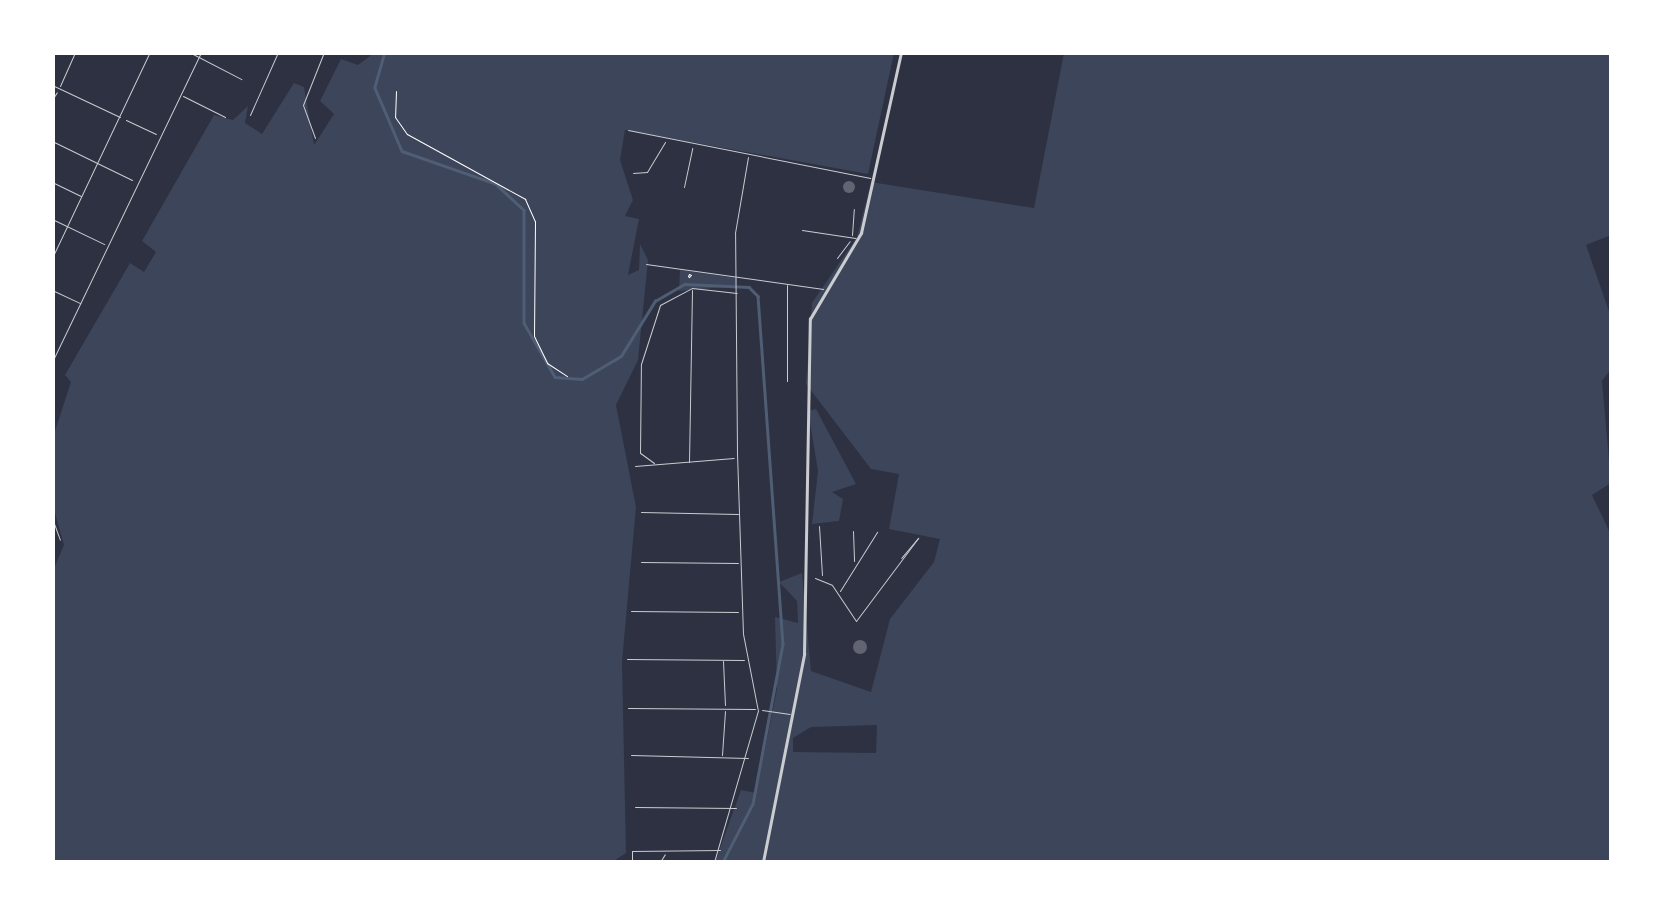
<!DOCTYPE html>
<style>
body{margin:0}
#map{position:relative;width:1664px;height:915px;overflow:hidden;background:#2d3142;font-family:"Source Sans 3",sans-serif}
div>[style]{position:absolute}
.green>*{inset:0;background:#3c4559}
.stream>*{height:2.5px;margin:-1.25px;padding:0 1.25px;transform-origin:1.25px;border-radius:1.25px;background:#4f5d75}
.building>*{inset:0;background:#626471}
.round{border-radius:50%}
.path>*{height:1px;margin:-0.5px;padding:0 0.5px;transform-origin:0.5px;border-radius:0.5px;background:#fff}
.minor>*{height:1px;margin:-0.5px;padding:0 0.5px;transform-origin:0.5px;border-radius:0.5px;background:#caccd0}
.tertiary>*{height:2.5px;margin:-1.25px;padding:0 1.25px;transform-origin:1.25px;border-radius:1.25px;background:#caccd0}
span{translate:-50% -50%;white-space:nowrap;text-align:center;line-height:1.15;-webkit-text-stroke:8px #fff;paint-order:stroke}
.frame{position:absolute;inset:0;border:55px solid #fff;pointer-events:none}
</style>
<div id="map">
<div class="green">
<div style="clip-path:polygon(374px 53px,894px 53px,868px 174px,625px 130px,620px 160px,633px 200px,625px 216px,639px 219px,628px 275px,639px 270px,640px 244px,648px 260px,638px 360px,616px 405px,636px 507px,622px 662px,626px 853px,612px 862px,53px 862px,52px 573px,64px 545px,53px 506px,52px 440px,71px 382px,65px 375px,130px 263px,144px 272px,156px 252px,142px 241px,214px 115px,233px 120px,248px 106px,245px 123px,262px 134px,294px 83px,304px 87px,314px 145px,334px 114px,320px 101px,341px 59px,358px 65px)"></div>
<div style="clip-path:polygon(evenodd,1064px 53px,1611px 53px,1611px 235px,1586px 245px,1612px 320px,1611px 369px,1602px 381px,1611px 483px,1592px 495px,1611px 535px,1611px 862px,715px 862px,741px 790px,756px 793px,777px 689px,775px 617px,798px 623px,797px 601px,779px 582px,802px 573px,811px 671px,871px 692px,890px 619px,934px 562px,940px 539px,889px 529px,899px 474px,871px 469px,806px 384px,812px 303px,857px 237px,871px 182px,1034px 208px,1064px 53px,877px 725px,876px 753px,793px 752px,793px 738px,811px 727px,877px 725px)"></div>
<div style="clip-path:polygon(680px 270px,737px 278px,736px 286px,679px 291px)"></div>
<div style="clip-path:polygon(816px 409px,856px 484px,832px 492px,843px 499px,839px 521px,812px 524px,818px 471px,808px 411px)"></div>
</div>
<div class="stream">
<div style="left:385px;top:52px;width:37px;rotate:106deg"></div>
<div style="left:375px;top:88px;width:69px;rotate:66.8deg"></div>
<div style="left:402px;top:151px;width:100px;rotate:19.3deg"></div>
<div style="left:496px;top:184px;width:38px;rotate:43deg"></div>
<div style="left:524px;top:210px;width:113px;rotate:90deg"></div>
<div style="left:524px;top:323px;width:62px;rotate:60.1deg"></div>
<div style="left:555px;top:377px;width:27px;rotate:4deg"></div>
<div style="left:582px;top:379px;width:45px;rotate:-30.5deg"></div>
<div style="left:621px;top:356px;width:65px;rotate:-58.3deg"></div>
<div style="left:655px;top:301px;width:34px;rotate:-30deg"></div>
<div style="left:685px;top:284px;width:64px;rotate:2.7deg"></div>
<div style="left:749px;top:287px;width:13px;rotate:45deg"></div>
<div style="left:758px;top:296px;width:349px;rotate:85.9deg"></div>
<div style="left:783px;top:644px;width:163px;rotate:100.6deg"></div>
<div style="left:753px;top:804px;width:65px;rotate:117.3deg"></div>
</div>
<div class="building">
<div class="round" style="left:843px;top:181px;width:12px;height:12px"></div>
<div class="round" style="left:853px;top:640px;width:14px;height:14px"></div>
</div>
<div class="path">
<div style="left:396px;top:91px;width:26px;rotate:92deg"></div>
<div style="left:395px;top:117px;width:21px;rotate:55deg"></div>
<div style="left:407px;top:134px;width:135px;rotate:28.8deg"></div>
<div style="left:525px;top:199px;width:24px;rotate:66deg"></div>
<div style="left:535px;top:221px;width:115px;rotate:90.5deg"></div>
<div style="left:534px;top:336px;width:30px;rotate:64deg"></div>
<div style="left:547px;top:363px;width:24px;rotate:33deg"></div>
<div style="left:689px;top:274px;width:2px;rotate:27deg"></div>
<div style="left:691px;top:275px;width:3px;rotate:135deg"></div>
<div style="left:689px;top:277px;width:1px;rotate:-135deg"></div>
<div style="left:688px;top:276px;width:2px;rotate:-63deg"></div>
</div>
<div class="minor">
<div style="left:189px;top:52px;width:59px;rotate:27.4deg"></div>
<div style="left:52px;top:85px;width:75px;rotate:25.2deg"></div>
<div style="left:60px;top:86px;width:37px;rotate:-66deg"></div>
<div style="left:183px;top:96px;width:47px;rotate:26.6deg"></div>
<div style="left:52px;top:100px;width:9px;rotate:-58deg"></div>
<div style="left:250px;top:115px;width:69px;rotate:-66deg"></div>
<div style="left:126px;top:120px;width:33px;rotate:25deg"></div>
<div style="left:628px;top:130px;width:247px;rotate:11.2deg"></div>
<div style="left:315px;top:138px;width:35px;rotate:-110deg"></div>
<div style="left:303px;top:105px;width:57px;rotate:-68.4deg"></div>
<div style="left:52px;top:141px;width:89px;rotate:26deg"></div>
<div style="left:633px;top:173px;width:14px;rotate:-4deg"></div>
<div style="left:647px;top:172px;width:35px;rotate:-59deg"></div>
<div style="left:52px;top:182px;width:32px;rotate:26deg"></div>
<div style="left:684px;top:187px;width:40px;rotate:-78deg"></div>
<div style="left:52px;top:219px;width:58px;rotate:25.7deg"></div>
<div style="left:802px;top:230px;width:54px;rotate:8.6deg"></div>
<div style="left:852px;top:235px;width:26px;rotate:-86deg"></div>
<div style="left:52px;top:258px;width:228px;rotate:-64.6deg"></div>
<div style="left:837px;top:258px;width:21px;rotate:-53deg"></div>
<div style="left:646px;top:264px;width:179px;rotate:8deg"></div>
<div style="left:787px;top:285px;width:96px;rotate:90deg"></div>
<div style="left:52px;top:290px;width:31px;rotate:25deg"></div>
<div style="left:52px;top:362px;width:344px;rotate:-64.3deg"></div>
<div style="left:689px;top:462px;width:172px;rotate:-89deg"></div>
<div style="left:654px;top:463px;width:17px;rotate:-144deg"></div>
<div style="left:640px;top:453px;width:89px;rotate:-89.4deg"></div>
<div style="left:641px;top:364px;width:62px;rotate:-72.1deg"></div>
<div style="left:660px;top:305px;width:36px;rotate:-28deg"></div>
<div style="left:692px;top:288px;width:45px;rotate:6.3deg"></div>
<div style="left:635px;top:466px;width:99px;rotate:-4.6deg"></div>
<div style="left:641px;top:512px;width:97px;rotate:1.2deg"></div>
<div style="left:52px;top:518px;width:23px;rotate:70deg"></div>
<div style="left:819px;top:526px;width:49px;rotate:86.5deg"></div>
<div style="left:853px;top:531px;width:30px;rotate:88deg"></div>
<div style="left:641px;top:562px;width:97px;rotate:0.6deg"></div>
<div style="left:815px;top:578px;width:18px;rotate:22deg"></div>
<div style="left:832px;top:585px;width:43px;rotate:56.3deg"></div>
<div style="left:856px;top:621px;width:104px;rotate:-53.2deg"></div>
<div style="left:918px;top:538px;width:26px;rotate:130deg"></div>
<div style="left:840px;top:591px;width:70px;rotate:-57.9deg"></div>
<div style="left:631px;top:611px;width:107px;rotate:0.5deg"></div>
<div style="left:627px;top:659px;width:117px;rotate:0.5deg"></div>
<div style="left:723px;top:661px;width:44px;rotate:87.4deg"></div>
<div style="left:628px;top:708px;width:127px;rotate:0.5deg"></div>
<div style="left:762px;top:710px;width:28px;rotate:8deg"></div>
<div style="left:631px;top:755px;width:117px;rotate:1.5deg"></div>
<div style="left:722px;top:755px;width:44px;rotate:-86.1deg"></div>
<div style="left:635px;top:807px;width:101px;rotate:0.6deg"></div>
<div style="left:632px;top:862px;width:11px;rotate:-90deg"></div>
<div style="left:632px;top:851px;width:88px;rotate:-0.7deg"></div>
<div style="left:660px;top:862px;width:9px;rotate:-58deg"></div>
<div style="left:714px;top:862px;width:157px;rotate:-73.8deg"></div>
<div style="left:758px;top:711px;width:78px;rotate:-101deg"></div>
<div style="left:743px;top:634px;width:183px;rotate:-91.9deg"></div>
<div style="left:737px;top:451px;width:218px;rotate:-90.5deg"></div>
<div style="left:735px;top:233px;width:77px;rotate:-80.3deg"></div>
</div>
<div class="tertiary">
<div style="left:763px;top:862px;width:212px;rotate:-78.8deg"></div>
<div style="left:804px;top:654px;width:335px;rotate:-89deg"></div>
<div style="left:810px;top:319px;width:100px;rotate:-59.3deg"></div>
<div style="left:861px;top:233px;width:185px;rotate:-77.5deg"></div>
</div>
<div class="frame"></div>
</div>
